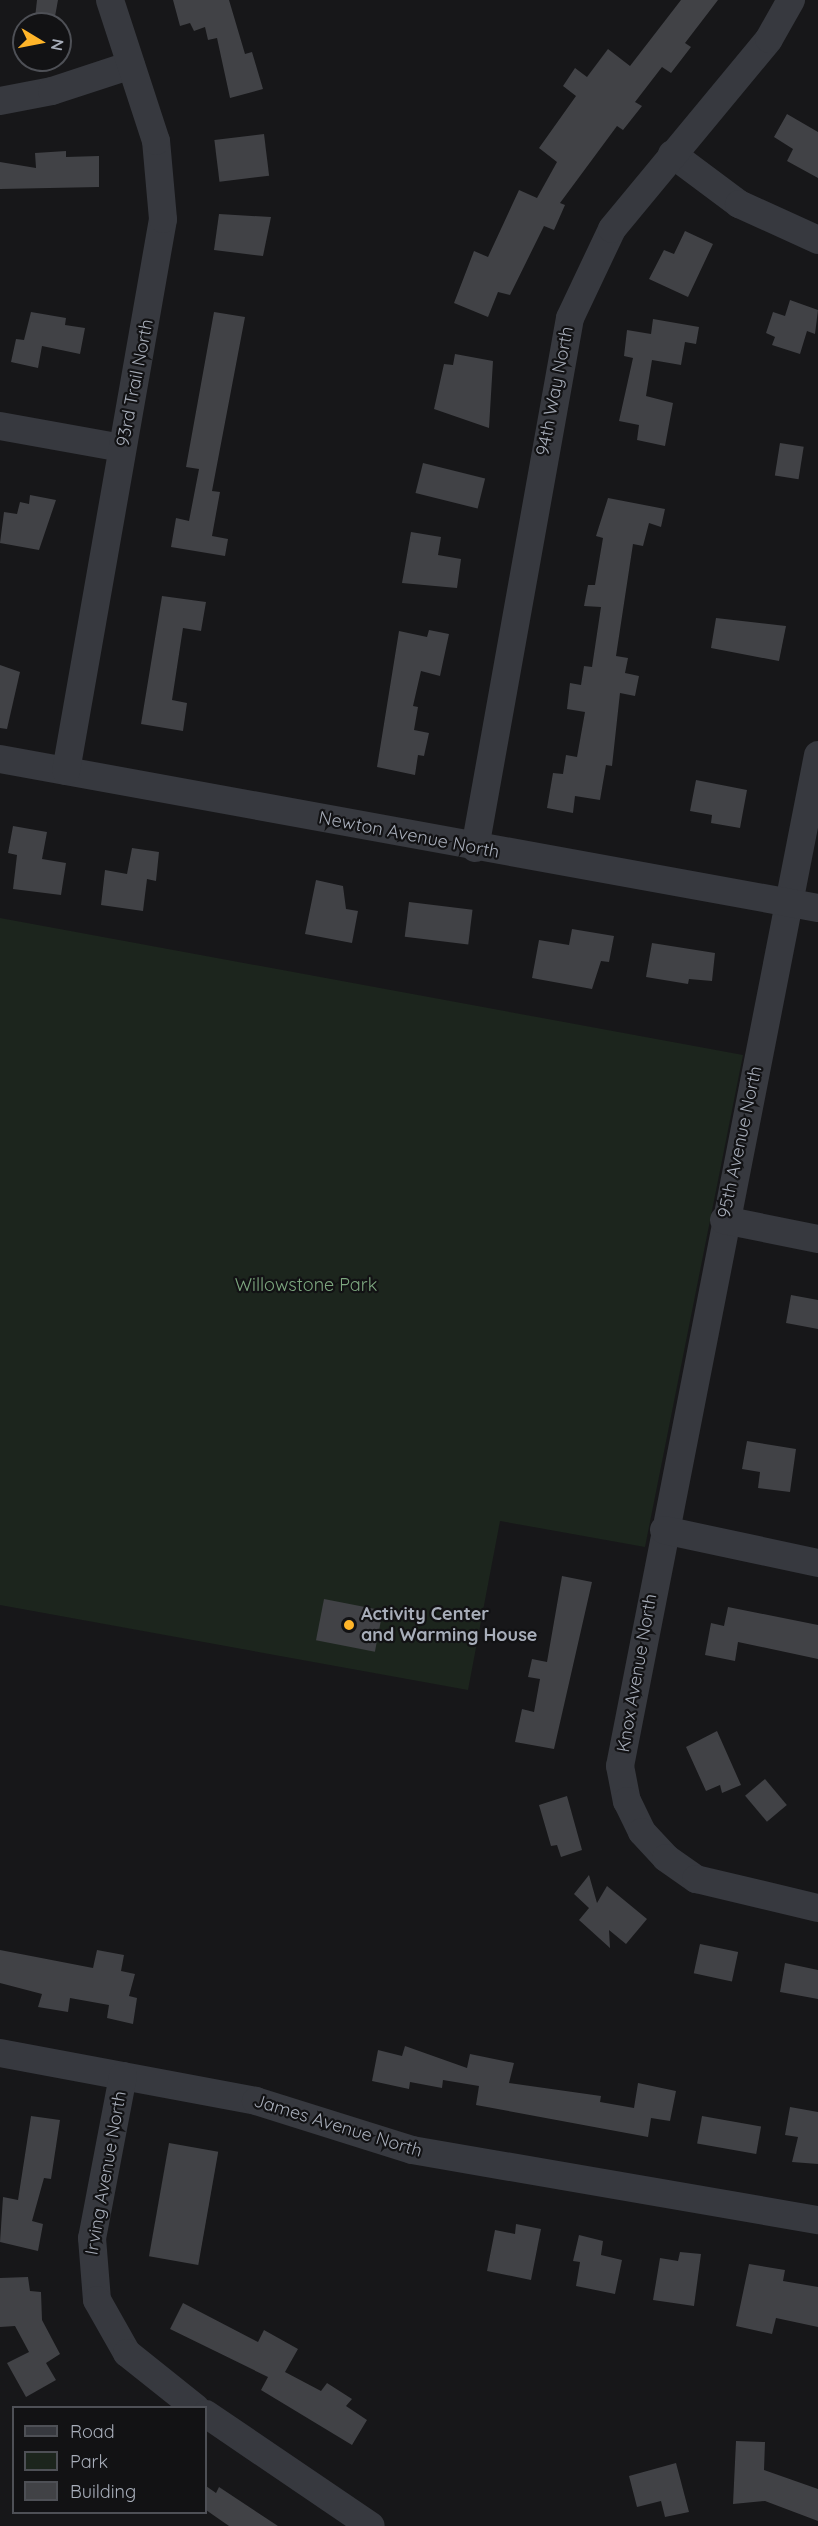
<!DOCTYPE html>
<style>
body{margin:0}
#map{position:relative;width:818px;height:2526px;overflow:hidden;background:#171719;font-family:Quicksand,sans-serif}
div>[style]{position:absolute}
.green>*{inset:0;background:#1c251d}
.building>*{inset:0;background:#414246;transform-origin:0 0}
.minor>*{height:28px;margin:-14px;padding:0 14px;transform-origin:14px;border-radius:14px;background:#37393f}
.dots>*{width:16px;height:16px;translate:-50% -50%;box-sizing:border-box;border:3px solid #121214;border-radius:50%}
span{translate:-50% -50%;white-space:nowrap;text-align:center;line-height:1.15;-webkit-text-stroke:4.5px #121214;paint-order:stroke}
.street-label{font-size:18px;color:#a8aeba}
.park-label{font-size:18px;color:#7da77f}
.poi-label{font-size:18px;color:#a8aeba;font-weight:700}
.left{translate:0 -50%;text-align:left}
.legend{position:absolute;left:12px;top:2406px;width:195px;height:108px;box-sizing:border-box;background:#121214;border:2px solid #4e5056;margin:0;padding:8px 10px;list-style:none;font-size:18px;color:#a8aeba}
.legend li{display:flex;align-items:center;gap:12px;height:30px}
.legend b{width:30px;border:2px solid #4e5056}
.north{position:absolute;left:12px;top:12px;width:60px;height:60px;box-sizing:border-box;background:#121214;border:2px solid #4e5056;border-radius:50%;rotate:100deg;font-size:16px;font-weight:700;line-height:24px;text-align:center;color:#a8aeba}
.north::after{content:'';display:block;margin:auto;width:21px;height:27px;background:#ffb529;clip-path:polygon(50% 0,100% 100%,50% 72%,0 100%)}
</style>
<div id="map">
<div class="green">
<div style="clip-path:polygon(0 918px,743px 1055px,645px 1547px,500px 1521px,468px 1690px,0 1605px)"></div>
</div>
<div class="building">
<div style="clip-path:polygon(37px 0,58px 0,54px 22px,35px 18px)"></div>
<div style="clip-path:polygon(173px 0,229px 0,245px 54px,252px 52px,263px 89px,230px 98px,217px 38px,208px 40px,205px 27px,194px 31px,190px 23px,180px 26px)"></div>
<div style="clip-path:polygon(681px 0,718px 0,685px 43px,691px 47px,671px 73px,662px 67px,635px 102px,642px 106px,623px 130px,617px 126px,560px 203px,565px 205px,554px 230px,544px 226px,510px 295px,498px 292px,488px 317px,454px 303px,474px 251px,488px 257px,519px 190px,537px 198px,557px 162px,539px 148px,576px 96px,563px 86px,575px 68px,587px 77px,608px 49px,630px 66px)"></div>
<div style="clip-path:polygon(787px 114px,818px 132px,818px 178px,787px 161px,793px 149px,774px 137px)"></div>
<div style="left:264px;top:134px;width:42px;height:50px;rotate:83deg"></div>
<div style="clip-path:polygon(66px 151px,66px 157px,99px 156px,99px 187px,0 189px,0 162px,36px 168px,35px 153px)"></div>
<div style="clip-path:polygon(219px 214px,271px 217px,263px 256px,214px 250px)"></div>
<div style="clip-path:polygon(685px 231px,713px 244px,688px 297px,649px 279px,664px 250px,674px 254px)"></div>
<div style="clip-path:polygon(790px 300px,818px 310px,815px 334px,807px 331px,800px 354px,772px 345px,775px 337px,766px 333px,773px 312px,785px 316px)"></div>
<div style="clip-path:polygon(31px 312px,66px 318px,65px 325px,85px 328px,80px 354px,42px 346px,38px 368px,11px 362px,16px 339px,24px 340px)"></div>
<div style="clip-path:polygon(214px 312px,245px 317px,212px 491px,220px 492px,212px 536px,228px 539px,225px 556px,171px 547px,176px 518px,189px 521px,199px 469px,186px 467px)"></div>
<div style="clip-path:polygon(653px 319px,699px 327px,696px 344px,685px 342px,681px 365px,652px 360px,646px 396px,673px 403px,665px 446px,637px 440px,639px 425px,619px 421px,633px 358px,624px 356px,627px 330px,651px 334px)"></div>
<div style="clip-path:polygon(455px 354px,493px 361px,489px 428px,434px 409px,444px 364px,453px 365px)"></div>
<div style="left:780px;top:443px;width:24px;height:33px;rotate:9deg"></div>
<div style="left:423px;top:463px;width:64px;height:31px;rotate:14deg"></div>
<div style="clip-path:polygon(30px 495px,56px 500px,39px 550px,0 543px,4px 512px,17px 514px,20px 502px,29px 504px)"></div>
<div style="clip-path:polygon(608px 498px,665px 509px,661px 527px,649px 523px,643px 546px,633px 544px,616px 656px,628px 658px,625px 673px,639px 676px,635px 696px,620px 693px,612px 766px,606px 765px,600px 800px,575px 796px,573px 813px,547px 808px,553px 773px,563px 774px,566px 755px,577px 757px,585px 712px,567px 709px,570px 683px,581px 685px,584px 666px,592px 667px,601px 607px,584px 606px,588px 585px,595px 585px,603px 538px,596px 536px)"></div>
<div style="clip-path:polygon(411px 532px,441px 537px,438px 555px,461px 559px,457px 588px,402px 583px)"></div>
<div style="clip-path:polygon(162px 596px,206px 602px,201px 631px,183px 628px,172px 700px,187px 703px,183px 731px,141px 724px)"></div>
<div style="clip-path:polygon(716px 618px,786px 626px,779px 661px,711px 648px)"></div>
<div style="clip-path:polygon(429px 630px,449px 634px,440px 676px,421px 671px,413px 706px,418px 707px,414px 730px,429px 733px,424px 756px,418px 755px,415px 775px,377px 767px,399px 631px,427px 637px)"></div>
<div style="clip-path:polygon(0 665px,20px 672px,7px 729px,0 728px)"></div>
<div style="clip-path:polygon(696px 780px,747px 790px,740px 828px,711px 823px,712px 815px,690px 811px)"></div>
<div style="clip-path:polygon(13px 826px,47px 832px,42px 859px,66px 863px,61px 895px,13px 889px,17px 855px,8px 853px)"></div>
<div style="clip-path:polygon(132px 848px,159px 852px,156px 881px,147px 879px,143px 911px,101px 905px,105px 870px,127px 874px)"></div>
<div style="clip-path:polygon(316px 880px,343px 886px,346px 909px,358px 911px,352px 943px,305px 934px)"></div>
<div style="left:409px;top:902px;width:64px;height:35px;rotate:7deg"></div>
<div style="clip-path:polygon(572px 929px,614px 936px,609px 962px,601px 961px,592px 989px,532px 978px,539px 940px,569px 945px)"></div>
<div style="clip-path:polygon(652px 943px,715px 953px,712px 981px,689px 979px,688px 984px,646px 977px)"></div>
<div style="clip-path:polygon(791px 1295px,818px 1300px,818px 1329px,786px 1323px)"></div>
<div style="clip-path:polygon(747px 1441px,796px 1449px,790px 1492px,758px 1488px,760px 1472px,742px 1469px)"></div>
<div style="clip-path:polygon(562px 1576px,592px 1582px,554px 1749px,515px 1742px,522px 1709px,534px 1712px,540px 1679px,528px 1677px,532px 1659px,547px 1662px)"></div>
<div style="left:324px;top:1599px;width:60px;height:42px;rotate:11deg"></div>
<div style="clip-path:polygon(728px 1607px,818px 1625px,818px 1659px,738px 1642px,735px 1661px,705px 1655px,711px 1623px,724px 1626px)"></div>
<div style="clip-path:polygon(717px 1731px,741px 1785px,722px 1793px,720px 1785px,706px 1791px,686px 1747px)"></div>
<div style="left:765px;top:1779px;width:34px;height:26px;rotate:50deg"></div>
<div style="clip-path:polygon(567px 1796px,582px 1850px,561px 1857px,557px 1845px,551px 1846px,539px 1805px)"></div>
<div style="clip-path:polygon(589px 1875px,597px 1903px,607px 1886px,647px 1919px,626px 1944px,609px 1930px,610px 1948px,579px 1920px,589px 1908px,574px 1894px)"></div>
<div style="left:700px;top:1944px;width:39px;height:30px;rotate:12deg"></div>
<div style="clip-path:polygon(0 1950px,93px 1968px,97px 1950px,124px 1955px,121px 1971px,135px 1974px,129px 1996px,137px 1998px,133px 2024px,107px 2018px,109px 2005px,70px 1998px,68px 2012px,38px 2007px,42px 1994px,0 1983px)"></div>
<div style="clip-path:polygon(785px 1963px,818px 1970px,818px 1999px,780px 1992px)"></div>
<div style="clip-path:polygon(405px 2046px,467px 2068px,470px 2054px,514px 2063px,509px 2083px,601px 2096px,600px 2102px,634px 2108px,638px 2083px,676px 2091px,670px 2121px,651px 2118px,648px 2137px,476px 2105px,479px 2086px,443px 2080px,442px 2088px,410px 2082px,409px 2089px,372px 2081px,378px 2050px,402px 2056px)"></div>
<div style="clip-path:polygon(790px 2107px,818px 2112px,818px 2164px,792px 2162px,798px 2137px,785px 2135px)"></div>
<div style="clip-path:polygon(31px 2116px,60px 2120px,51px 2179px,44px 2178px,32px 2221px,43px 2224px,38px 2251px,0 2242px,3px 2197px,18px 2200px)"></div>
<div style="left:702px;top:2116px;width:60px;height:28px;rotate:10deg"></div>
<div style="left:169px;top:2143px;width:50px;height:115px;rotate:10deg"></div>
<div style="clip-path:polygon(516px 2224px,541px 2229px,531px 2280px,487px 2271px,495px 2230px,515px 2234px)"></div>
<div style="clip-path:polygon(579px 2235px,603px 2241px,601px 2255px,622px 2260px,615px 2294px,576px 2286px,580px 2262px,573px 2261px)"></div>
<div style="clip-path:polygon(680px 2252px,701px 2254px,694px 2306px,653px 2300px,660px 2258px,678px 2261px)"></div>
<div style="clip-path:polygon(749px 2264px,785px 2270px,783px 2281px,818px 2287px,818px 2327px,776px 2318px,772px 2334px,736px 2326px)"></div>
<div style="clip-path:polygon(28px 2277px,30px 2291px,41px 2292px,42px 2320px,60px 2354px,46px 2363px,56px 2380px,26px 2397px,7px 2363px,29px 2352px,15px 2326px,0 2327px,0 2278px)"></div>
<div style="clip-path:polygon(183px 2303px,258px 2342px,264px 2330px,298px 2349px,285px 2372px,321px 2391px,327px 2383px,352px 2399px,346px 2406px,367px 2420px,352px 2445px,261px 2390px,268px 2377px,170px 2329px)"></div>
<div style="clip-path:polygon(736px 2441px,765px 2442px,764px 2470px,818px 2489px,818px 2521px,765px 2501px,733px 2504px)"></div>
<div style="clip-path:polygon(676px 2463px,689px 2512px,665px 2517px,661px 2501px,637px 2507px,629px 2476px)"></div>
<div style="clip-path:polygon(206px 2486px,216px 2493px,219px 2487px,278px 2526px,229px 2526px,206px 2510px)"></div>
</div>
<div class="minor">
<div style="left:0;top:101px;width:53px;rotate:-10.9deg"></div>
<div style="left:52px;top:91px;width:83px;rotate:-18.2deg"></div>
<div style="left:672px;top:154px;width:84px;rotate:36.7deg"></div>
<div style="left:739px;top:204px;width:87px;rotate:24.5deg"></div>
<div style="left:0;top:426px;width:124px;rotate:10.2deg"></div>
<div style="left:818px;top:755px;width:1030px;rotate:101.08deg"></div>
<div style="left:620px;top:1766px;width:36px;rotate:79deg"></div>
<div style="left:627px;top:1801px;width:34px;rotate:64deg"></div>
<div style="left:642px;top:1832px;width:35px;rotate:47deg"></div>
<div style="left:666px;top:1858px;width:37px;rotate:35deg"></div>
<div style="left:696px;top:1879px;width:125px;rotate:13.4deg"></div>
<div style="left:0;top:759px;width:831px;rotate:10.32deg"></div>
<div style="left:66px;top:771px;width:560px;rotate:-80.03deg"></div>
<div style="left:163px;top:219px;width:78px;rotate:-95.1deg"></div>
<div style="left:156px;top:141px;width:148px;rotate:-108.1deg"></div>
<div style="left:475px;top:848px;width:538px;rotate:-79.84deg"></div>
<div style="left:570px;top:318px;width:98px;rotate:-64.7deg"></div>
<div style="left:612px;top:229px;width:246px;rotate:-50.4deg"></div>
<div style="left:769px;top:39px;width:45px;rotate:-60.6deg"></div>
<div style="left:724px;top:1220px;width:96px;rotate:11.4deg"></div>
<div style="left:664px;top:1530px;width:157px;rotate:12.1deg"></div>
<div style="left:0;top:2053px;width:260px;rotate:10.6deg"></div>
<div style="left:256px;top:2101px;width:164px;rotate:17.4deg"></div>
<div style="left:412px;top:2150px;width:412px;rotate:9.8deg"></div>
<div style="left:123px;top:2076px;width:165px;rotate:100.8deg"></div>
<div style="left:92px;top:2238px;width:62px;rotate:85.4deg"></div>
<div style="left:97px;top:2300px;width:61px;rotate:60.5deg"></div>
<div style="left:127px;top:2353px;width:88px;rotate:38.6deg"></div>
<div style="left:206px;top:2414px;width:199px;rotate:34.2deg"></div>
</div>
<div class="dots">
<div style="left:349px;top:1625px;background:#ffb529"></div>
</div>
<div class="street-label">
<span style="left:135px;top:383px;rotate:-79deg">93rd Trail North</span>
<span style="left:555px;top:391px;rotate:-79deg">94th Way North</span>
<span style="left:409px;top:835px;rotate:11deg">Newton Avenue North</span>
<span style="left:740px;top:1142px;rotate:-78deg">95th Avenue North</span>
<span style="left:637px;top:1673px;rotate:-80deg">Knox Avenue North</span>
<span style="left:338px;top:2126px;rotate:17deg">James Avenue North</span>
<span style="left:106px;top:2173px;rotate:-80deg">Irving Avenue North</span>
</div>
<div class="park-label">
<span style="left:306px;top:1285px">Willowstone Park</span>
</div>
<div class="poi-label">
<span class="left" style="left:361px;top:1625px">Activity Center<br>and Warming House</span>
</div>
<ul class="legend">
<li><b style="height:8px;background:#37393f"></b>Road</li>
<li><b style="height:16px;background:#1c251d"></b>Park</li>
<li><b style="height:16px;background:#414246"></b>Building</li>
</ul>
<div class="north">N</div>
</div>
